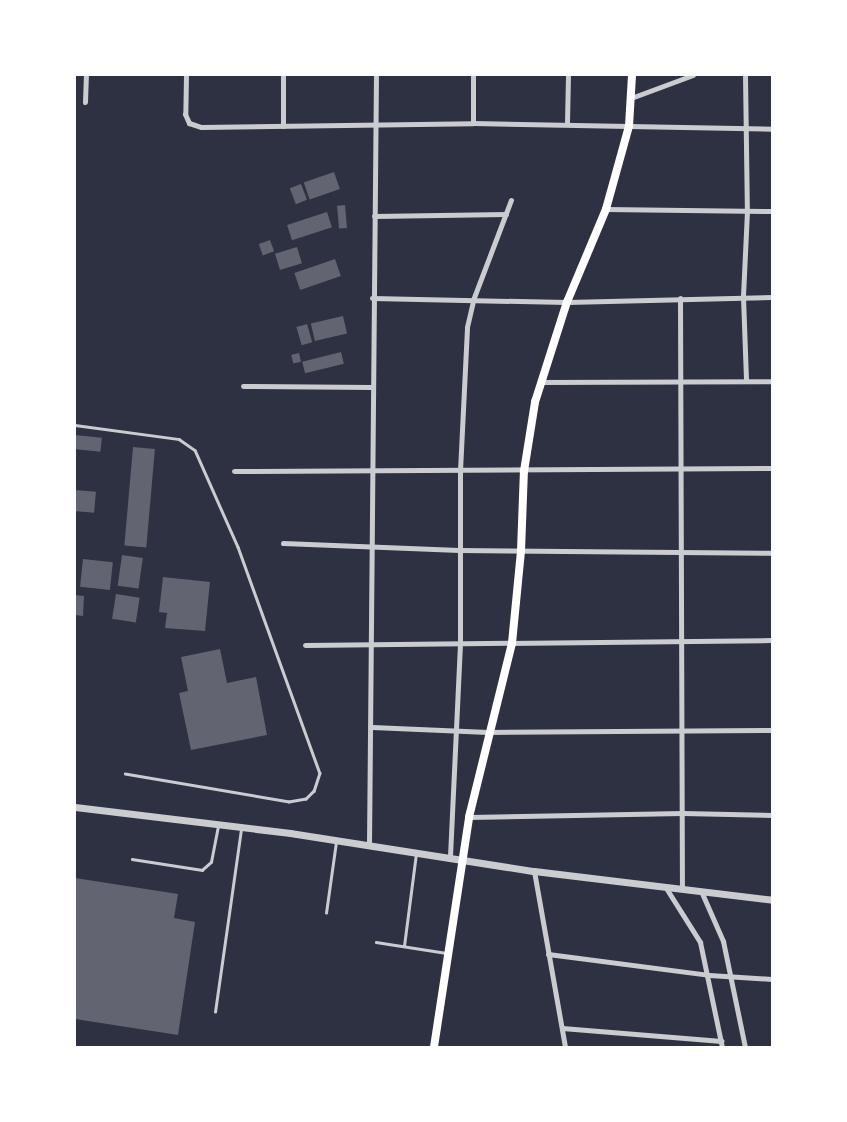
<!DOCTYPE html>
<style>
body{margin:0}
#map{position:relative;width:847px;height:1122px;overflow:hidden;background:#2d3142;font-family:Roboto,sans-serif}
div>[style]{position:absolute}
.building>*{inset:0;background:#626471;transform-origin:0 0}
.service>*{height:2.5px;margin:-1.25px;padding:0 1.25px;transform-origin:1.25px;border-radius:1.25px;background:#caccd0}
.minor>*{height:5px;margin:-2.5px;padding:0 2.5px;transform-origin:2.5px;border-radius:2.5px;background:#caccd0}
.tertiary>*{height:7px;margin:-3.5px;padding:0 3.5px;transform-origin:3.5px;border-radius:3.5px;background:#caccd0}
.secondary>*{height:8px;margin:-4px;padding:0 4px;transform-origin:4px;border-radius:4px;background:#fff}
span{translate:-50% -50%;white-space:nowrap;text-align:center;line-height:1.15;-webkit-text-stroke:4.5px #fff;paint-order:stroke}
.frame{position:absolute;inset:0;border:76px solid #fff;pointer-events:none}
</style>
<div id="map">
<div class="building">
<div style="left:334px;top:172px;width:18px;height:32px;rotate:71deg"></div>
<div style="left:301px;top:184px;width:17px;height:12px;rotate:69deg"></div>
<div style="left:345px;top:205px;width:23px;height:8px;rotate:85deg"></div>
<div style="left:327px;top:212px;width:16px;height:42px;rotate:72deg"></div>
<div style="left:270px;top:240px;width:12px;height:12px;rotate:70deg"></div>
<div style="left:297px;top:247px;width:17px;height:23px;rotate:73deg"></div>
<div style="left:335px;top:259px;width:18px;height:43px;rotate:71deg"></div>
<div style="left:343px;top:316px;width:18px;height:33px;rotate:77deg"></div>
<div style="left:307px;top:324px;width:19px;height:11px;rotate:74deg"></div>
<div style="left:341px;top:352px;width:12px;height:40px;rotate:76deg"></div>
<div style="left:299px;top:353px;width:9px;height:8px;rotate:77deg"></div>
<div style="left:75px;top:435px;width:27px;height:14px;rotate:6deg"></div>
<div style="left:133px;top:447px;width:22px;height:99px;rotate:5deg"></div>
<div style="left:75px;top:490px;width:21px;height:21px;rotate:5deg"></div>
<div style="left:122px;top:555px;width:21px;height:31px;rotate:8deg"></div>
<div style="left:83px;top:559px;width:30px;height:28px;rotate:6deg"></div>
<div style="clip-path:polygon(163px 577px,210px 582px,205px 631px,165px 628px,167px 613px,159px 612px)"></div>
<div style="left:116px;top:594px;width:24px;height:25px;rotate:9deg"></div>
<div style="clip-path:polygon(75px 595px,84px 596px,83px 616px,75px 615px)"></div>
<div style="clip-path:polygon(220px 649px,227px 683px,256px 677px,267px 735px,191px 750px,179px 693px,188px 691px,181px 657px)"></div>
<div style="clip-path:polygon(75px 878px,178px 894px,174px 918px,195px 922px,178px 1035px,75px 1019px)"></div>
</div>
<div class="service">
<div style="left:75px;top:425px;width:105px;rotate:7.7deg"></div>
<div style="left:179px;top:439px;width:19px;rotate:35deg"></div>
<div style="left:195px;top:450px;width:106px;rotate:66.1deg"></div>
<div style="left:238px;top:547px;width:240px;rotate:70.1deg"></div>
<div style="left:320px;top:773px;width:19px;rotate:108deg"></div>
<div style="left:314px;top:791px;width:11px;rotate:135deg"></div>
<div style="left:306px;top:799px;width:17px;rotate:170deg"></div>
<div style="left:289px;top:802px;width:166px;rotate:-170.3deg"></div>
<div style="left:132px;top:859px;width:71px;rotate:8.9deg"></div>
<div style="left:202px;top:870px;width:12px;rotate:-42deg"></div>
<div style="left:211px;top:862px;width:37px;rotate:-79deg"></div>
<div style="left:326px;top:913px;width:72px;rotate:-82deg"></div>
<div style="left:376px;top:942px;width:71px;rotate:8.9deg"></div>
<div style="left:404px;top:946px;width:93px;rotate:-82.6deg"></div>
<div style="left:215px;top:1012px;width:185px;rotate:-81.9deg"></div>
</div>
<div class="minor">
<div style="left:186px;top:75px;width:39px;rotate:91deg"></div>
<div style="left:185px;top:114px;width:10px;rotate:66deg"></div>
<div style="left:189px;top:123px;width:13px;rotate:18deg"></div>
<div style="left:201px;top:127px;width:272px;rotate:-0.8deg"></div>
<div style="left:473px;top:123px;width:299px;rotate:1.1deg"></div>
<div style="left:745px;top:75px;width:136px;rotate:89.2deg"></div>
<div style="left:747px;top:211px;width:86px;rotate:92.7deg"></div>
<div style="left:743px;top:297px;width:83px;rotate:87.9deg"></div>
<div style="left:631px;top:98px;width:66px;rotate:-20.4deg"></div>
<div style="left:85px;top:102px;width:27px;rotate:-88deg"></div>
<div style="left:473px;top:123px;width:48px;rotate:-90deg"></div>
<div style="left:567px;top:123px;width:48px;rotate:-88.8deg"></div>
<div style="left:283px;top:126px;width:51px;rotate:-90deg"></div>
<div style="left:606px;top:209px;width:166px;rotate:0.7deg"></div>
<div style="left:374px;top:216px;width:132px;rotate:-0.9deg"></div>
<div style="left:372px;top:298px;width:195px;rotate:1.2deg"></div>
<div style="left:567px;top:302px;width:205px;rotate:-1.4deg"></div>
<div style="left:680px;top:298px;width:591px;rotate:89.81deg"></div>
<div style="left:540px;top:382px;width:232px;rotate:-0.2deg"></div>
<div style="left:243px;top:386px;width:129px;rotate:0.4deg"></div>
<div style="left:234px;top:471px;width:538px;rotate:-0.32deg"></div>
<div style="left:283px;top:543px;width:176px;rotate:2.3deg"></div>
<div style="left:459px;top:550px;width:313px;rotate:0.5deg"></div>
<div style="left:305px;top:645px;width:466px;rotate:-0.6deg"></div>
<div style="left:372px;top:727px;width:116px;rotate:2.5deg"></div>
<div style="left:488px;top:732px;width:284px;rotate:-0.4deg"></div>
<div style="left:469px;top:817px;width:214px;rotate:-1.1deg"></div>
<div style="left:683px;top:813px;width:89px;rotate:1.3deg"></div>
<div style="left:369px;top:845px;width:770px;rotate:-89.48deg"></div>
<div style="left:450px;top:856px;width:214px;rotate:-87.3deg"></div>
<div style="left:460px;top:642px;width:171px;rotate:-90deg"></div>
<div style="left:460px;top:471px;width:144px;rotate:-87.2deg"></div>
<div style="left:467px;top:327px;width:28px;rotate:-77deg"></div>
<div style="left:473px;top:300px;width:107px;rotate:-69.2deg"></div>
<div style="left:534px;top:871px;width:179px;rotate:80deg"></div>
<div style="left:666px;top:888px;width:64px;rotate:57.8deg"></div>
<div style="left:700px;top:942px;width:107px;rotate:78.2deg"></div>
<div style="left:701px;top:891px;width:55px;rotate:66.3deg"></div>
<div style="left:723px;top:941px;width:108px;rotate:78.3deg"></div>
<div style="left:548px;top:954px;width:162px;rotate:7.4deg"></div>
<div style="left:709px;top:975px;width:63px;rotate:3.6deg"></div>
<div style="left:562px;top:1028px;width:160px;rotate:4.7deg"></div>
</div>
<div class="tertiary">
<div style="left:75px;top:807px;width:217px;rotate:6.9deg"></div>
<div style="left:290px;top:833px;width:247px;rotate:8.9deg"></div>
<div style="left:534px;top:871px;width:240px;rotate:6.9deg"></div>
</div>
<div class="secondary">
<div style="left:434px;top:1047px;width:233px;rotate:-81.3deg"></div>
<div style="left:469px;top:817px;width:179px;rotate:-76.1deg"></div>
<div style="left:512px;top:643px;width:92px;rotate:-84.4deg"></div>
<div style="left:521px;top:551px;width:80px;rotate:-87.9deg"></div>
<div style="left:524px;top:471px;width:70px;rotate:-80.9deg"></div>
<div style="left:535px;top:402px;width:105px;rotate:-72.3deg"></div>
<div style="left:567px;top:302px;width:101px;rotate:-67.2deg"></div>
<div style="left:606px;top:209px;width:86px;rotate:-74.5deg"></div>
<div style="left:629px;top:126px;width:51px;rotate:-86.6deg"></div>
</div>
<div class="frame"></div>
</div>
